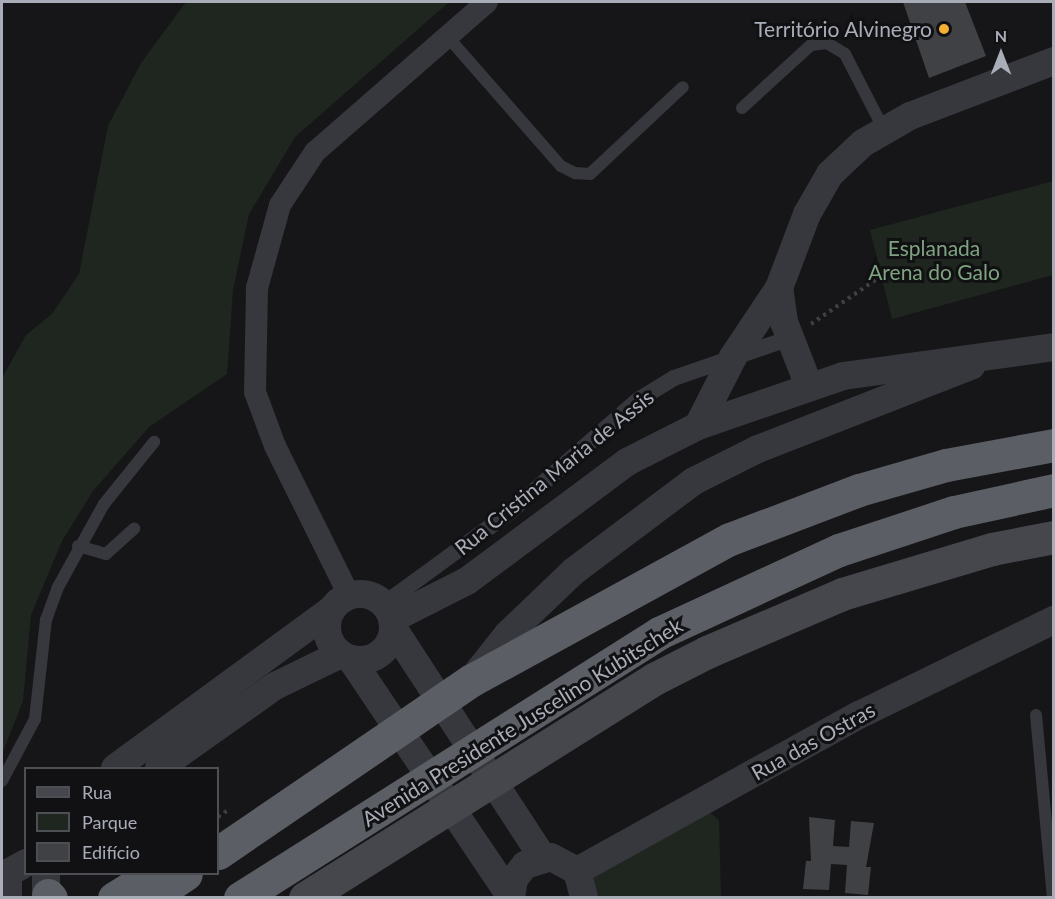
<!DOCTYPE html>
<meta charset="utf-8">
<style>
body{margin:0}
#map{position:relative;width:1055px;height:899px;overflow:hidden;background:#161618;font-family:Lato,sans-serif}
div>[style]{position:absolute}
.green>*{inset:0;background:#1e261f}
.building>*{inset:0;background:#404145}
.path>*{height:4px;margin-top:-2px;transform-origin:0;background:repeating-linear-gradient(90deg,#3d3f44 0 3px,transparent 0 7.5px)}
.service>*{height:12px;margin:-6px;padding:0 6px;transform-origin:6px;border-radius:6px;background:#37383d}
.pedestrian>*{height:16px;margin:-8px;padding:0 8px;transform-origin:8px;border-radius:8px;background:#37383d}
.minor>*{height:22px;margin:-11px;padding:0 11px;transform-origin:11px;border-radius:11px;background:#37383d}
.tertiary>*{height:28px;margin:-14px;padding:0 14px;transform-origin:14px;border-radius:14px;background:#37383d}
.tertiary>.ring{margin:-14px;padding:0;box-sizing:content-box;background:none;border:28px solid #37383d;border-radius:50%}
.secondary>*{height:33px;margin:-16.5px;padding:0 16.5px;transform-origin:16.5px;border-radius:16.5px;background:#45474d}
.trunk>*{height:33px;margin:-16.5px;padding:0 16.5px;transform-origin:16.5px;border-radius:16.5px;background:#5b5e65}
.dots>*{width:16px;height:16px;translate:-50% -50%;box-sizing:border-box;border:3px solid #111113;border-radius:50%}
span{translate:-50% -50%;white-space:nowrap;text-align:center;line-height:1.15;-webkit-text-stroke:6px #111113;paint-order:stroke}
.poi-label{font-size:21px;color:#a8adb8}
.right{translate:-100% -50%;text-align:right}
.park-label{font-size:21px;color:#7fa381}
.street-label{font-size:21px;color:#a8adb8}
.frame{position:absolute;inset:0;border:3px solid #a8adb8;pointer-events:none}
.legend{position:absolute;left:24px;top:767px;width:195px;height:108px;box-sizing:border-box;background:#111113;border:2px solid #4d4f55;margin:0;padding:8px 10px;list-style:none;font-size:18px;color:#a8adb8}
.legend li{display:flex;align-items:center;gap:12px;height:30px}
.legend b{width:30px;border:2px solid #4d4f55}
.north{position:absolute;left:971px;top:24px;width:60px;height:60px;-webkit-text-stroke:4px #111113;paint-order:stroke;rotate:0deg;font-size:16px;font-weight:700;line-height:24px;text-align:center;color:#a8adb8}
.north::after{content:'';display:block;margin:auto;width:21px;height:27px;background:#a8adb8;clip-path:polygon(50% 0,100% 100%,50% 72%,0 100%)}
</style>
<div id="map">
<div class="green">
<div style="clip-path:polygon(186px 2px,449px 2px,295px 137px,249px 214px,233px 290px,227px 374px,149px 427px,93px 491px,62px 541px,31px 615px,23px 701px,2px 754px,2px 378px,26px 335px,52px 314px,79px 274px,108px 126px,141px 63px)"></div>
<div style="clip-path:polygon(1053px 181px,1053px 275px,892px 319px,870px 230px)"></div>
<div style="clip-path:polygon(709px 812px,719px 820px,721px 897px,599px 897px,587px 876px)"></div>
</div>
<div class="building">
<div style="clip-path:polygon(903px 2px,965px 2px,986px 56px,929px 78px)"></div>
<div style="clip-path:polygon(809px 817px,835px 820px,833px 846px,849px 847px,851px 821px,874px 823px,866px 867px,871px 867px,868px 895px,845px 893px,847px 865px,831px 864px,829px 890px,803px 889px,806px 861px,811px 861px)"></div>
</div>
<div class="path">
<div style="left:811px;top:324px;width:85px;rotate:-34.4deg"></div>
<div style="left:218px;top:817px;width:12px;rotate:-35deg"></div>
</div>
<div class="service">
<div style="left:447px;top:36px;width:173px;rotate:48.8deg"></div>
<div style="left:561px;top:166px;width:16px;rotate:27deg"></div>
<div style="left:575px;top:173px;width:15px;rotate:4deg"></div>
<div style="left:590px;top:174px;width:127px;rotate:-43.1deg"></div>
<div style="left:742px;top:108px;width:93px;rotate:-42.4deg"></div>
<div style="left:811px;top:45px;width:16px;rotate:-7deg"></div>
<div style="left:827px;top:43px;width:21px;rotate:31deg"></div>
<div style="left:845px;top:54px;width:85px;rotate:62.8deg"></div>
<div style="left:78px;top:546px;width:29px;rotate:16deg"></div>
<div style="left:106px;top:554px;width:38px;rotate:-42deg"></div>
<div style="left:1036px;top:715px;width:184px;rotate:84.7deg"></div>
<div style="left:2px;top:781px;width:70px;rotate:-62deg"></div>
<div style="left:35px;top:719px;width:100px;rotate:-83.7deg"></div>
<div style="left:46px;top:620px;width:33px;rotate:-70deg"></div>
<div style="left:57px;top:589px;width:97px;rotate:-61.1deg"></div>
<div style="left:104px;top:504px;width:80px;rotate:-51.1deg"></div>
</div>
<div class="pedestrian">
<div style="left:384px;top:604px;width:156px;rotate:-36.1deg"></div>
<div style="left:510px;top:512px;width:170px;rotate:-41.2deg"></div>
<div style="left:638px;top:400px;width:42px;rotate:-31.4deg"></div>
<div style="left:674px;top:378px;width:123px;rotate:-19deg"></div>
</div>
<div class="minor">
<div style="left:349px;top:595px;width:166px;rotate:-116.4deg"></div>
<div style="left:275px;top:446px;width:58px;rotate:-110.3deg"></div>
<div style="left:255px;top:392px;width:104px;rotate:-88.9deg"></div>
<div style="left:257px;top:288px;width:86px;rotate:-74.5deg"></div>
<div style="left:280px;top:205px;width:64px;rotate:-56.6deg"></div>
<div style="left:315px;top:152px;width:228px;rotate:-41.1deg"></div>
</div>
<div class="tertiary">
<div style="left:809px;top:386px;width:69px;rotate:-111.3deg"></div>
<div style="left:784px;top:322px;width:34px;rotate:-98deg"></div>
<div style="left:779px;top:288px;width:79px;rotate:-69.3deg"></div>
<div style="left:807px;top:214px;width:46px;rotate:-60.1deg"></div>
<div style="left:830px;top:174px;width:45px;rotate:-43.2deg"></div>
<div style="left:863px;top:143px;width:54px;rotate:-29.9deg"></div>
<div style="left:910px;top:116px;width:154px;rotate:-20.9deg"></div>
<div style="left:698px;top:426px;width:77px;rotate:-63.1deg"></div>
<div style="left:733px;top:357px;width:83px;rotate:-56.3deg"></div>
<div class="ring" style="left:327px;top:594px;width:38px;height:38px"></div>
<div style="left:392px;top:619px;width:84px;rotate:-26.9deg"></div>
<div style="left:467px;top:581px;width:199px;rotate:-36.6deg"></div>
<div style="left:627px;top:462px;width:80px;rotate:-26.9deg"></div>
<div style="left:698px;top:426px;width:153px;rotate:-19deg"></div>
<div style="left:843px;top:376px;width:213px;rotate:-7.8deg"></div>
<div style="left:393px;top:628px;width:273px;rotate:56.9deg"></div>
<div style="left:351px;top:659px;width:287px;rotate:56.1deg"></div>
<div style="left:474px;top:677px;width:55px;rotate:-51.7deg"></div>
<div style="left:508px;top:634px;width:91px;rotate:-43.7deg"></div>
<div style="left:574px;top:571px;width:150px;rotate:-36.9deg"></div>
<div style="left:694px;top:481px;width:72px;rotate:-26.6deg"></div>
<div style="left:758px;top:449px;width:229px;rotate:-21.3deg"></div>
<div style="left:115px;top:768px;width:268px;rotate:-36.2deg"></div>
<div style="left:159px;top:768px;width:142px;rotate:-35.3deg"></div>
<div style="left:275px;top:686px;width:73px;rotate:-25.9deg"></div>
<div style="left:577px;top:871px;width:322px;rotate:-29deg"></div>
<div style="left:859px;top:715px;width:217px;rotate:-26deg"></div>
<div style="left:46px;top:874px;width:24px;rotate:90deg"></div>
<div style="left:8px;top:898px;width:25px;rotate:-90deg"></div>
<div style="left:8px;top:873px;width:21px;rotate:-29deg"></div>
<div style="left:511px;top:898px;width:19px;rotate:-81deg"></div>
<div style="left:514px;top:879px;width:18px;rotate:-52deg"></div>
<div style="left:525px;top:865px;width:27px;rotate:-17deg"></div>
<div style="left:551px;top:857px;width:30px;rotate:28deg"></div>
<div style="left:577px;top:871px;width:28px;rotate:75deg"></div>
</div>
<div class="secondary">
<div style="left:305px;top:898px;width:412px;rotate:-32.1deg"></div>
<div style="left:654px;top:679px;width:59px;rotate:-27deg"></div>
<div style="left:707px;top:652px;width:147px;rotate:-23.2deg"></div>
<div style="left:842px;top:594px;width:157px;rotate:-16.7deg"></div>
<div style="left:992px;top:549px;width:63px;rotate:-11deg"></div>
</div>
<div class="trunk">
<div style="left:218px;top:853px;width:307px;rotate:-34.3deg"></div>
<div style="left:472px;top:680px;width:294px;rotate:-28.7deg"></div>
<div style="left:730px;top:539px;width:138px;rotate:-20.8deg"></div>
<div style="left:859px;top:490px;width:91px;rotate:-16deg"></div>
<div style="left:946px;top:465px;width:110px;rotate:-10.5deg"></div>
<div style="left:48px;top:895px;width:4px;rotate:45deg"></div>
<div style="left:114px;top:898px;width:46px;rotate:-31.6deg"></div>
<div style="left:150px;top:898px;width:43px;rotate:-33.7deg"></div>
<div style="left:240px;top:898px;width:496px;rotate:-32.3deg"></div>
<div style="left:659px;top:633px;width:198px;rotate:-24.8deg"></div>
<div style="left:839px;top:550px;width:121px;rotate:-18.3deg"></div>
<div style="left:954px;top:512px;width:102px;rotate:-12.4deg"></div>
</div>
<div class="dots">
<div style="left:944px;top:29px;background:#f2b134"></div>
</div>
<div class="poi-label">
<span class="right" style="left:932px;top:29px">Território Alvinegro</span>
</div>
<div class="park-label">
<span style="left:934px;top:260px">Esplanada<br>Arena do Galo</span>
</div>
<div class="street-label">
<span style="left:554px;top:472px;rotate:-39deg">Rua Cristina Maria de Assis</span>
<span style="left:522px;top:722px;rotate:-32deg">Avenida Presidente Juscelino Kubitschek</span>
<span style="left:813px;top:741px;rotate:-29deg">Rua das Ostras</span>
</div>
<div class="frame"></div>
<ul class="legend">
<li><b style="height:8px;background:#45474d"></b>Rua</li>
<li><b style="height:16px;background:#1e261f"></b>Parque</li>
<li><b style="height:16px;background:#404145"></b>Edifício</li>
</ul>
<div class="north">N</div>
</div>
